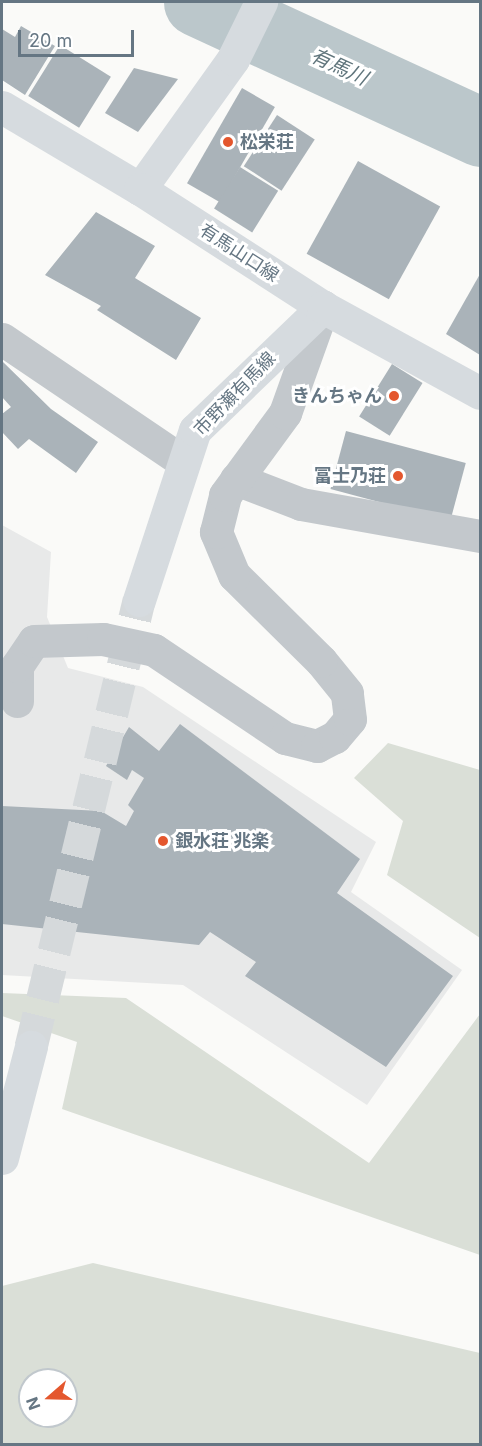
<!DOCTYPE html>
<meta charset="utf-8">
<style>
body{margin:0}
#map{position:relative;width:482px;height:1446px;overflow:hidden;background:#fafaf8;font-family:Inter,"Noto Sans JP",sans-serif}
div>[style]{position:absolute}
.built>*{inset:0;background:#e8e9e9}
.green>*{inset:0;background:#dadfd7}
.river>*{height:69px;margin:-34.5px;padding:0 34.5px;transform-origin:34.5px;border-radius:34.5px;background:#bbc7cb}
.building>*{inset:0;background:#aab3b9;transform-origin:0 0}
.secondary-tunnel>*{height:33px;margin-top:-16.5px;transform-origin:0;background:repeating-linear-gradient(90deg,#d5d9db 0 33px,transparent 0 49px)}
.street>*{height:33px;margin:-16.5px;padding:0 16.5px;transform-origin:16.5px;border-radius:16.5px;background:#c3c8cc}
.secondary>*{height:33px;margin:-16.5px;padding:0 16.5px;transform-origin:16.5px;border-radius:16.5px;background:#d6dbdf}
.primary>*{height:33px;margin:-16.5px;padding:0 16.5px;transform-origin:16.5px;border-radius:16.5px;background:#d6dbdf}
.dots>*{width:16px;height:16px;translate:-50% -50%;box-sizing:border-box;border:3px solid #fff;border-radius:50%}
span{translate:-50% -50%;white-space:nowrap;text-align:center;line-height:1.15;-webkit-text-stroke:6px #fff;paint-order:stroke}
.poi-label{font-size:18px;color:#657683;font-weight:700}
.left{translate:0 -50%;text-align:left}
.right{translate:-100% -50%;text-align:right}
.street-label{font-size:18px;color:#657683}
.water-label{font-size:20px;color:#60757c;font-style:italic}
.frame{position:absolute;inset:0;border:3px solid #657683;pointer-events:none}
.north{position:absolute;left:18px;top:1368px;width:60px;height:60px;box-sizing:border-box;background:#fff;border:2px solid #c1c8cd;border-radius:50%;rotate:250deg;font-size:16px;font-weight:700;line-height:24px;text-align:center;color:#657683}
.north::after{content:'';display:block;margin:auto;width:21px;height:27px;background:#e4572e;clip-path:polygon(50% 0,100% 100%,50% 72%,0 100%)}
.scale{position:absolute;left:18px;top:30px;width:116px;height:27px;box-sizing:border-box;border:3px solid #657683;border-top:0;padding-left:8px;font-size:18px;line-height:21px;white-space:nowrap;color:#657683;-webkit-text-stroke:4px #fff;paint-order:stroke}
</style>
<div id="map">
<div class="built">
<div style="clip-path:polygon(2px 525px,51px 552px,47px 617px,68px 668px,143px 687px,376px 842px,351px 892px,462px 970px,367px 1105px,183px 985px,2px 975px)"></div>
</div>
<div class="green">
<div style="clip-path:polygon(388px 743px,480px 770px,480px 938px,387px 875px,403px 821px,354px 778px)"></div>
<div style="clip-path:polygon(2px 993px,126px 998px,369px 1163px,480px 1014px,480px 1255px,62px 1109px,77px 1042px,2px 1016px)"></div>
<div style="clip-path:polygon(evenodd,93px 1263px,480px 1353px,480px 1444px,2px 1444px,2px 1286px,93px 1263px,30px 1380px,66px 1380px,66px 1416px,30px 1416px,30px 1380px)"></div>
</div>
<div class="river">
<div style="left:198px;top:2px;width:311px;rotate:24.7deg"></div>
</div>
<div class="building">
<div style="clip-path:polygon(21px 26px,55px 46px,25px 95px,2px 80px,2px 29px,15px 37px)"></div>
<div style="left:60px;top:45px;width:60px;height:60px;rotate:32deg"></div>
<div style="clip-path:polygon(134px 68px,178px 79px,138px 132px,105px 113px)"></div>
<div style="left:242px;top:88px;width:38px;height:110px;rotate:30deg"></div>
<div style="left:277px;top:115px;width:45px;height:61px;rotate:33deg"></div>
<div style="left:358px;top:161px;width:94px;height:106px;rotate:29deg"></div>
<div style="left:240px;top:167px;width:45px;height:49px;rotate:32deg"></div>
<div style="clip-path:polygon(96px 212px,155px 246px,135px 278px,201px 318px,176px 360px,97px 310px,101px 306px,45px 275px)"></div>
<div style="clip-path:polygon(480px 274px,480px 355px,446px 334px)"></div>
<div style="clip-path:polygon(3px 362px,51px 409px,98px 442px,76px 473px,29px 439px,18px 449px,2px 432px,2px 414px,11px 407px,2px 397px)"></div>
<div style="left:392px;top:364px;width:36px;height:62px;rotate:32deg"></div>
<div style="left:346px;top:431px;width:124px;height:60px;rotate:15deg"></div>
<div style="clip-path:polygon(180px 724px,360px 859px,337px 893px,453px 976px,386px 1067px,245px 976px,256px 962px,210px 932px,199px 945px,2px 924px,2px 806px,101px 811px,126px 826px,134px 811px,128px 805px,144px 778px,132px 770px,127px 780px,106px 766px,129px 727px,159px 751px)"></div>
</div>
<div class="secondary-tunnel">
<div style="left:31px;top:1047px;width:460px;rotate:-76.4deg"></div>
</div>
<div class="street">
<div style="left:2px;top:339px;width:217px;rotate:34.1deg"></div>
<div style="left:236px;top:479px;width:70px;rotate:21deg"></div>
<div style="left:301px;top:504px;width:182px;rotate:10.1deg"></div>
<div style="left:17px;top:701px;width:35px;rotate:-90deg"></div>
<div style="left:17px;top:666px;width:30px;rotate:-56deg"></div>
<div style="left:34px;top:641px;width:69px;rotate:-1.7deg"></div>
<div style="left:103px;top:639px;width:52px;rotate:12.2deg"></div>
<div style="left:154px;top:650px;width:158px;rotate:33.9deg"></div>
<div style="left:285px;top:738px;width:33px;rotate:14deg"></div>
<div style="left:317px;top:746px;width:20px;rotate:-27deg"></div>
<div style="left:335px;top:737px;width:23px;rotate:-50deg"></div>
<div style="left:350px;top:719px;width:26px;rotate:-97deg"></div>
<div style="left:347px;top:693px;width:41px;rotate:-129.1deg"></div>
<div style="left:321px;top:661px;width:122px;rotate:-135.3deg"></div>
<div style="left:234px;top:575px;width:47px;rotate:-112.7deg"></div>
<div style="left:216px;top:532px;width:38px;rotate:-76deg"></div>
<div style="left:225px;top:495px;width:102px;rotate:-53.8deg"></div>
<div style="left:285px;top:413px;width:113px;rotate:-70.3deg"></div>
</div>
<div class="secondary">
<div style="left:140px;top:189px;width:160px;rotate:-54.4deg"></div>
<div style="left:233px;top:59px;width:64px;rotate:-63.8deg"></div>
<div style="left:139px;top:600px;width:179px;rotate:-71.8deg"></div>
<div style="left:195px;top:430px;width:178px;rotate:-43.9deg"></div>
<div style="left:2px;top:1158px;width:115px;rotate:-75.4deg"></div>
</div>
<div class="primary">
<div style="left:2px;top:107px;width:161px;rotate:30.7deg"></div>
<div style="left:140px;top:189px;width:218px;rotate:32.8deg"></div>
<div style="left:323px;top:307px;width:179px;rotate:28.7deg"></div>
</div>
<div class="dots">
<div style="left:228px;top:142px;background:#e4572e"></div>
<div style="left:394px;top:396px;background:#e4572e"></div>
<div style="left:398px;top:476px;background:#e4572e"></div>
<div style="left:163px;top:841px;background:#e4572e"></div>
</div>
<div class="poi-label">
<span class="left" style="left:240px;top:142px">松栄荘</span>
<span class="right" style="left:382px;top:396px">きんちゃん</span>
<span class="right" style="left:386px;top:476px">冨士乃荘</span>
<span class="left" style="left:175px;top:841px">銀水荘 兆楽</span>
</div>
<div class="street-label">
<span style="left:239px;top:253px;rotate:33deg">有馬山口線</span>
<span style="left:235px;top:394px;rotate:-46deg">市野瀬有馬線</span>
</div>
<div class="water-label">
<span style="left:339px;top:67px;rotate:25deg">有馬川</span>
</div>
<div class="frame"></div>
<div class="north">N</div>
<div class="scale">20 m</div>
</div>
